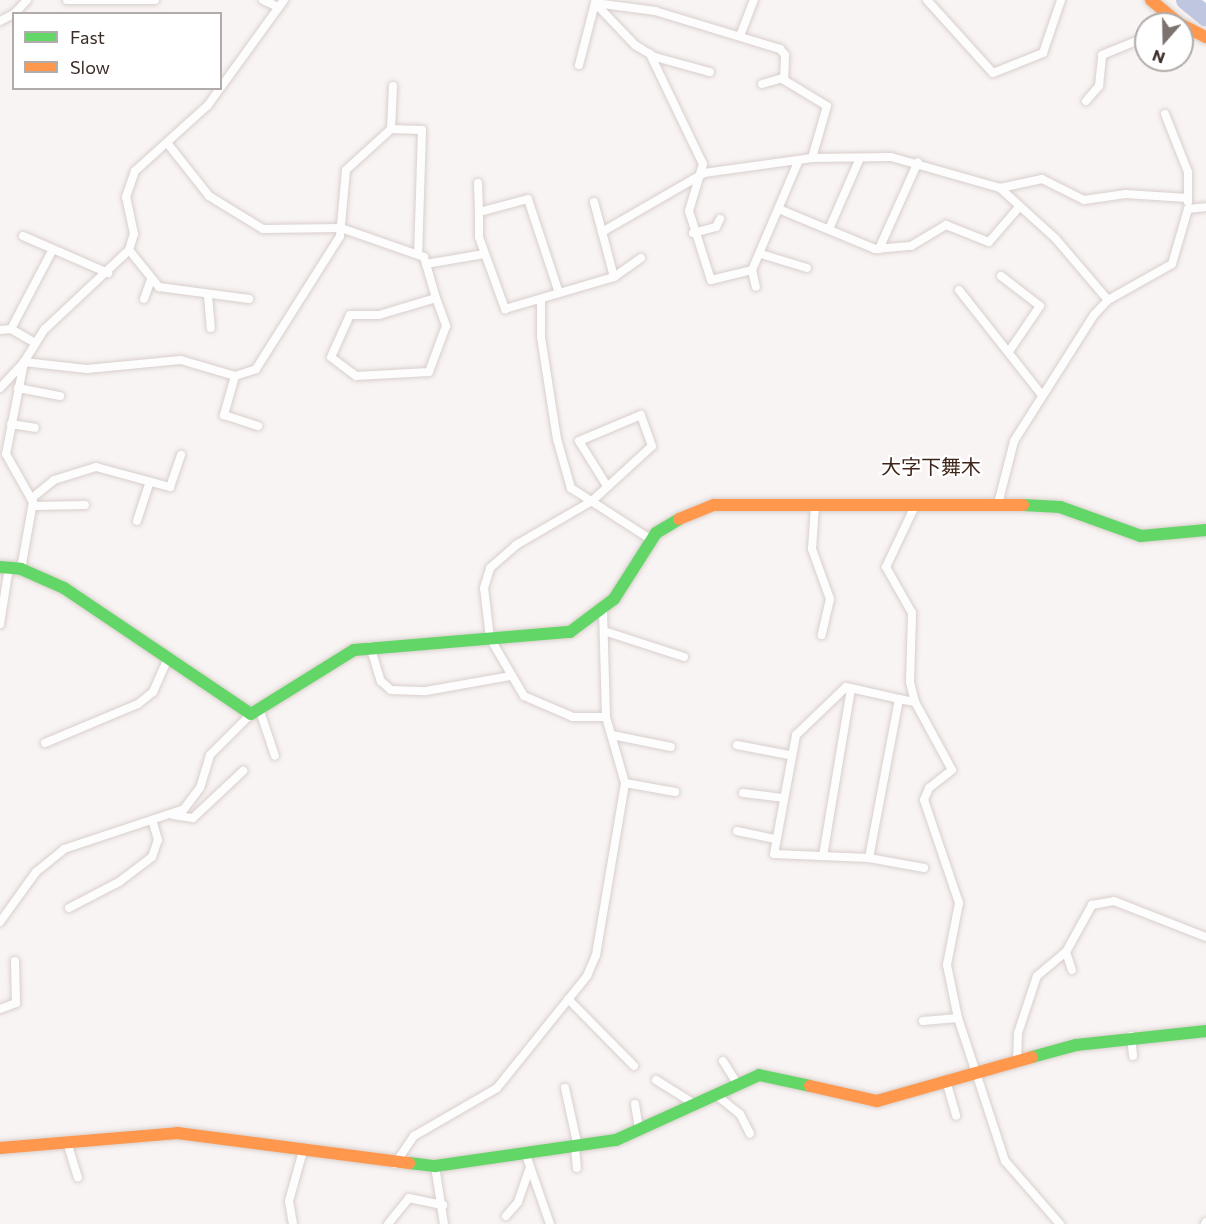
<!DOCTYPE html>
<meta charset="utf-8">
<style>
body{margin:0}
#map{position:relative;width:1206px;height:1224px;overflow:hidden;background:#f8f4f3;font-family:Commissioner,"Noto Sans JP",sans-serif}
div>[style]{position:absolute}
.river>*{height:20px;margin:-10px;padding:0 10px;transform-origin:10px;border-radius:10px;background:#bec6e0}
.roads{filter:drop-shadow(0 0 2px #d8cfcc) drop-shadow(0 0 2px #d8cfcc)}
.street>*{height:8px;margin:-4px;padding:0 4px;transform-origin:4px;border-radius:4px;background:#fefdfd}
.fast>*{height:12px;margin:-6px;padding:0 6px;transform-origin:6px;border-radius:6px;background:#63d668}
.slow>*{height:12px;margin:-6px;padding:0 6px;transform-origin:6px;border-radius:6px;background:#ff974d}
span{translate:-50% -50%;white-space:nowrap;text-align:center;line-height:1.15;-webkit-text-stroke:4.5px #fff;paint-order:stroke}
.quarter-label{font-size:20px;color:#402419}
.legend{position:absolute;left:12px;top:12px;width:210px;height:78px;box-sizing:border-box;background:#fff;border:2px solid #b1aba9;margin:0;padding:8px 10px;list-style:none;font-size:18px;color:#3b2d27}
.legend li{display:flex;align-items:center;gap:12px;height:30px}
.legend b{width:30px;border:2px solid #b1aba9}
.north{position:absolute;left:1134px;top:12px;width:60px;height:60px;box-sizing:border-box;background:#fff;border:2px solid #b1aba9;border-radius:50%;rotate:200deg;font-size:16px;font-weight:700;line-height:24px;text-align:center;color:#3b2d27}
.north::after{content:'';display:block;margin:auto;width:21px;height:27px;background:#7d736e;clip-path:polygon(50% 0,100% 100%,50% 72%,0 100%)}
</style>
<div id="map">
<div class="river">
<div style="left:1186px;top:0;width:26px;rotate:39deg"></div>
</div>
<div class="roads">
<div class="street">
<div style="left:67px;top:0;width:88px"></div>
<div style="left:263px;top:0;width:17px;rotate:25deg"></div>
<div style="left:927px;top:0;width:98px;rotate:47.9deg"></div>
<div style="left:993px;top:73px;width:54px;rotate:-21.8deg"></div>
<div style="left:1043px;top:53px;width:56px;rotate:-71.2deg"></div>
<div style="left:595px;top:3px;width:58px;rotate:46.4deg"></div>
<div style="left:635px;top:45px;width:23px;rotate:31deg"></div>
<div style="left:655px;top:57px;width:57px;rotate:15.3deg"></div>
<div style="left:14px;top:14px;width:19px;rotate:-47deg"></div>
<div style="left:0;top:21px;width:16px;rotate:-27deg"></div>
<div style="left:1157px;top:24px;width:14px;rotate:-54deg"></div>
<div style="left:740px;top:36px;width:39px;rotate:-69deg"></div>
<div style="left:650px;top:54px;width:122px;rotate:64.3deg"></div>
<div style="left:703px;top:164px;width:49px;rotate:106.6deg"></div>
<div style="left:689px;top:211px;width:72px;rotate:72.3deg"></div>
<div style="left:711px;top:280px;width:42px;rotate:-13.7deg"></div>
<div style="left:752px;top:270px;width:117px;rotate:-66.9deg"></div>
<div style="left:579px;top:65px;width:64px;rotate:-75.5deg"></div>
<div style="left:595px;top:3px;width:61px;rotate:7.6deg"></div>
<div style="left:655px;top:11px;width:131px;rotate:16.9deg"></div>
<div style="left:780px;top:49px;width:8px;rotate:50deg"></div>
<div style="left:785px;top:55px;width:25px;rotate:92deg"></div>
<div style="left:784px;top:80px;width:50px;rotate:31.2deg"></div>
<div style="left:827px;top:106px;width:54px;rotate:106.1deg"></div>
<div style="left:762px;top:84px;width:22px;rotate:-16deg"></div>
<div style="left:1086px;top:101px;width:20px;rotate:-49deg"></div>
<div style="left:1099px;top:86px;width:31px;rotate:-84deg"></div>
<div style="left:1102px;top:55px;width:48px;rotate:-22.2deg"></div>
<div style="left:1165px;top:114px;width:62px;rotate:68.4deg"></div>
<div style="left:1188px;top:172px;width:30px;rotate:90deg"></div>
<div style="left:391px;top:129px;width:43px;rotate:-87.3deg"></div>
<div style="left:168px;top:144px;width:66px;rotate:51.7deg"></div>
<div style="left:209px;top:196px;width:63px;rotate:31.4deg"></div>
<div style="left:263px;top:229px;width:78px;rotate:-0.7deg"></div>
<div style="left:341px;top:228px;width:88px;rotate:19.3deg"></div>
<div style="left:424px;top:257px;width:43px;rotate:73.7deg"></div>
<div style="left:478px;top:183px;width:29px;rotate:88deg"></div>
<div style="left:1000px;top:188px;width:43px;rotate:-12.1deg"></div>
<div style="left:1042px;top:179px;width:47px;rotate:26.6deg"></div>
<div style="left:1084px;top:200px;width:42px;rotate:-8.1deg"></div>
<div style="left:1126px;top:194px;width:61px;rotate:3.8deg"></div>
<div style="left:594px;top:202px;width:31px;rotate:75deg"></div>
<div style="left:781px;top:210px;width:102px;rotate:22.5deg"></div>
<div style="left:875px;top:249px;width:36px;rotate:-5deg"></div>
<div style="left:911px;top:246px;width:41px;rotate:-31deg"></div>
<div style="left:946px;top:225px;width:46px;rotate:21.6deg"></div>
<div style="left:989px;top:242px;width:46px;rotate:-49.4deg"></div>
<div style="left:829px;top:229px;width:77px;rotate:-66.4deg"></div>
<div style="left:693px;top:233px;width:24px;rotate:-15deg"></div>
<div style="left:716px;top:227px;width:9px;rotate:-63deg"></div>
<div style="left:23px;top:236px;width:93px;rotate:23.5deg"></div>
<div style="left:879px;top:249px;width:95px;rotate:-65.9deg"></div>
<div style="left:129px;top:250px;width:48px;rotate:51deg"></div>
<div style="left:159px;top:287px;width:91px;rotate:7.6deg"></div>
<div style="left:761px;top:254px;width:48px;rotate:16.9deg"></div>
<div style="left:426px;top:264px;width:59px;rotate:-9.8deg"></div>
<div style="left:752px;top:270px;width:17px;rotate:77deg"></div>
<div style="left:1001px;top:276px;width:49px;rotate:37.6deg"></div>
<div style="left:1040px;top:306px;width:53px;rotate:124.3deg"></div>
<div style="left:614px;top:277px;width:33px;rotate:-35deg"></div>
<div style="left:959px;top:290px;width:134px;rotate:51.7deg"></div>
<div style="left:559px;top:293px;width:99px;rotate:-108.3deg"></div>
<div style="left:528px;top:199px;width:51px;rotate:165.1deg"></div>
<div style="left:479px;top:212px;width:25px;rotate:90deg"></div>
<div style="left:479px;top:237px;width:77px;rotate:70.1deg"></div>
<div style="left:505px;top:309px;width:114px;rotate:-16.4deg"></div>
<div style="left:614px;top:277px;width:47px;rotate:-104.9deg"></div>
<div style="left:602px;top:232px;width:118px;rotate:-30deg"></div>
<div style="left:704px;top:173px;width:109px;rotate:-7.9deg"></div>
<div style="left:812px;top:158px;width:79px;rotate:-0.7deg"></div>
<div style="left:891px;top:157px;width:113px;rotate:15.9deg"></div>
<div style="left:1000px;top:188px;width:76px;rotate:42.3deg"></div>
<div style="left:1056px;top:239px;width:80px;rotate:49.6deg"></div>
<div style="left:208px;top:296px;width:32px;rotate:85deg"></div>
<div style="left:436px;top:298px;width:30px;rotate:70deg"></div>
<div style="left:446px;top:326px;width:49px;rotate:110.3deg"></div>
<div style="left:429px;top:372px;width:73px;rotate:176.9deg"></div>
<div style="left:356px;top:376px;width:31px;rotate:-143deg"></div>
<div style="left:331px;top:357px;width:46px;rotate:-65.7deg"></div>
<div style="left:350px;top:315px;width:29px"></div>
<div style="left:379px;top:315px;width:59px;rotate:-16.6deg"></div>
<div style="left:144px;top:299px;width:20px;rotate:-70deg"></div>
<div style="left:541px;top:299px;width:38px;rotate:90deg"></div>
<div style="left:541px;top:337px;width:103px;rotate:81.1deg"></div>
<div style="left:557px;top:439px;width:51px;rotate:74.1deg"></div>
<div style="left:571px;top:488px;width:94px;rotate:32.8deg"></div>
<div style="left:11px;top:329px;width:90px;rotate:-62.3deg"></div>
<div style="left:0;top:330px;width:11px;rotate:-5deg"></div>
<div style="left:11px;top:329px;width:28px;rotate:30deg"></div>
<div style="left:235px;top:376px;width:41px;rotate:105.8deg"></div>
<div style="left:224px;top:415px;width:36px;rotate:18deg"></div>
<div style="left:0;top:388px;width:35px;rotate:-47deg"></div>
<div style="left:24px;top:362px;width:63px;rotate:6.3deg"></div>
<div style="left:87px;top:369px;width:94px;rotate:-5.5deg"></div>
<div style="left:181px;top:360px;width:56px;rotate:16.5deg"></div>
<div style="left:235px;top:376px;width:22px;rotate:-18deg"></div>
<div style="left:256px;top:369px;width:157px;rotate:-57.7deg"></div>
<div style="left:340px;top:236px;width:66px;rotate:-84.8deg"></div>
<div style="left:346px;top:170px;width:61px;rotate:-42.3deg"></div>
<div style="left:391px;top:129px;width:31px;rotate:2deg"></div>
<div style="left:422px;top:130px;width:124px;rotate:91.8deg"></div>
<div style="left:18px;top:388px;width:43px;rotate:10.8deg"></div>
<div style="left:11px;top:424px;width:24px;rotate:9deg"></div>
<div style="left:32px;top:498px;width:28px;rotate:-39deg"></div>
<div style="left:54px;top:480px;width:44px;rotate:-17.2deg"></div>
<div style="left:96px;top:467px;width:77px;rotate:15.1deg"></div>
<div style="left:170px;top:487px;width:34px;rotate:-71deg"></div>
<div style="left:998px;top:504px;width:65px;rotate:-75.7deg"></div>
<div style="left:1014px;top:441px;width:149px;rotate:-57.6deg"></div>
<div style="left:1094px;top:315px;width:21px;rotate:-47deg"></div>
<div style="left:1108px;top:300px;width:73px;rotate:-29.4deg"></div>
<div style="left:1172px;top:264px;width:57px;rotate:-73.8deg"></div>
<div style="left:1188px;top:209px;width:18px;rotate:-6deg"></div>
<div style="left:34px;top:506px;width:51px;rotate:-1.1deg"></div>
<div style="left:815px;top:506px;width:43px;rotate:94deg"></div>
<div style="left:812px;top:549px;width:53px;rotate:70.2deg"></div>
<div style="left:830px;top:599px;width:37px;rotate:103deg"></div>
<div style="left:137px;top:521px;width:40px;rotate:-72deg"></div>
<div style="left:21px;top:569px;width:68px;rotate:-79.8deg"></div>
<div style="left:33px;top:502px;width:55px;rotate:-119.4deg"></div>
<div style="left:6px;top:454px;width:94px;rotate:-78.9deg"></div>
<div style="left:24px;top:362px;width:39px;rotate:-58deg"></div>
<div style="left:45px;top:329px;width:115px;rotate:-43.2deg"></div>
<div style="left:129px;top:250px;width:17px;rotate:-73deg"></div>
<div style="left:134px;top:234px;width:38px;rotate:-102deg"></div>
<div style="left:126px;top:197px;width:28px;rotate:-71deg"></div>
<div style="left:135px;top:171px;width:98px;rotate:-42.1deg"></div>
<div style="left:208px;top:105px;width:130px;rotate:-54.1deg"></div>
<div style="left:0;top:624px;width:58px;rotate:-81deg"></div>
<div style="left:607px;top:632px;width:81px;rotate:18deg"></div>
<div style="left:370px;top:646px;width:37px;rotate:73deg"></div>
<div style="left:381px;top:681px;width:13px;rotate:42deg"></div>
<div style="left:391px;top:690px;width:35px;rotate:2deg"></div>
<div style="left:426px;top:691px;width:85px;rotate:-10.1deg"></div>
<div style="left:846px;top:687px;width:54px;rotate:12.8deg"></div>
<div style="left:899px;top:699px;width:162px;rotate:100.7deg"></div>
<div style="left:869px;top:858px;width:95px;rotate:-177.6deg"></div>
<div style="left:774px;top:854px;width:121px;rotate:-79.5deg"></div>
<div style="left:796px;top:735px;width:69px;rotate:-43.8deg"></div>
<div style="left:899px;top:699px;width:16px;rotate:11deg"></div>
<div style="left:915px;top:702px;width:77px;rotate:61.4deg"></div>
<div style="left:952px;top:770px;width:29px;rotate:142deg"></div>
<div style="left:929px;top:788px;width:13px;rotate:113deg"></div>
<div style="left:924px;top:800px;width:109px;rotate:71.2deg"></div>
<div style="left:959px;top:903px;width:63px;rotate:101deg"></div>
<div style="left:947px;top:965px;width:54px;rotate:78.3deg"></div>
<div style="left:958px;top:1018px;width:151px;rotate:71.8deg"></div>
<div style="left:1005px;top:1161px;width:84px;rotate:48.9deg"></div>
<div style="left:915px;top:702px;width:21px;rotate:-104deg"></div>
<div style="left:910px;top:682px;width:69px;rotate:-88.3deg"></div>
<div style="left:912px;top:613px;width:53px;rotate:-119.5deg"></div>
<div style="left:886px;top:567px;width:68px;rotate:-64.6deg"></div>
<div style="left:260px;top:711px;width:47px;rotate:71.6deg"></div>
<div style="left:606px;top:717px;width:33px;rotate:180deg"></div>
<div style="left:573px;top:717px;width:53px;rotate:-156.8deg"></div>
<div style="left:524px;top:696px;width:67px;rotate:-120.4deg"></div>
<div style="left:490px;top:638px;width:50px;rotate:-96.8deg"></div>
<div style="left:484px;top:588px;width:21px;rotate:-73deg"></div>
<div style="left:490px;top:568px;width:35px;rotate:-41deg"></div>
<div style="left:516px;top:545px;width:88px;rotate:-30.1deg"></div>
<div style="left:592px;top:501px;width:81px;rotate:-42.5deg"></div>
<div style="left:652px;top:446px;width:33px;rotate:-110deg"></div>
<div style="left:641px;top:415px;width:67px;rotate:157.2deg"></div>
<div style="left:579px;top:441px;width:53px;rotate:58.1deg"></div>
<div style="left:612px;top:735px;width:60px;rotate:11.5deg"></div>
<div style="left:45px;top:743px;width:101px;rotate:-22.8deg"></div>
<div style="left:138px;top:704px;width:19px;rotate:-39deg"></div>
<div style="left:153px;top:692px;width:34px;rotate:-66deg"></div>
<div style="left:737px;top:745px;width:53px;rotate:10.9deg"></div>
<div style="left:625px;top:783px;width:51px;rotate:10.2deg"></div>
<div style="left:743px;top:793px;width:38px;rotate:7deg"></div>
<div style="left:173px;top:815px;width:20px;rotate:9deg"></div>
<div style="left:193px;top:818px;width:69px;rotate:-43.2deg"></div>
<div style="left:737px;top:831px;width:38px;rotate:12deg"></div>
<div style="left:823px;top:856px;width:170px;rotate:-80.5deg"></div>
<div style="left:869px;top:858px;width:56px;rotate:10.3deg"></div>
<div style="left:69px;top:908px;width:56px;rotate:-27.5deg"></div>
<div style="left:119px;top:882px;width:41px;rotate:-37.1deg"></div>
<div style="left:152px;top:857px;width:18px;rotate:-71deg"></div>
<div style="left:158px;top:840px;width:19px;rotate:-106deg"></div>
<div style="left:0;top:922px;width:62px;rotate:-54.2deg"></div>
<div style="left:36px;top:872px;width:36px;rotate:-39deg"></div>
<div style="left:64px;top:849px;width:126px;rotate:-18.4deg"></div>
<div style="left:184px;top:809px;width:26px;rotate:-53deg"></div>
<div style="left:200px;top:788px;width:34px;rotate:-73deg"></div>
<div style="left:210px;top:755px;width:58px;rotate:-45deg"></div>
<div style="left:1066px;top:952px;width:19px;rotate:72deg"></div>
<div style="left:568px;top:999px;width:94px;rotate:45.4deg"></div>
<div style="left:0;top:1009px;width:17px;rotate:-21deg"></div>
<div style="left:16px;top:1003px;width:42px;rotate:-91.4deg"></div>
<div style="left:923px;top:1021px;width:35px;rotate:-5deg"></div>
<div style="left:1131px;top:1036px;width:20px;rotate:84deg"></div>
<div style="left:723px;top:1061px;width:25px;rotate:58deg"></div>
<div style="left:1017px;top:1062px;width:29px;rotate:-88deg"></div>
<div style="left:1018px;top:1033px;width:60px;rotate:-71.6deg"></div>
<div style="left:1037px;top:976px;width:38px;rotate:-40deg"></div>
<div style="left:1066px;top:952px;width:54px;rotate:-61deg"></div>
<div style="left:1092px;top:905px;width:22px;rotate:-10deg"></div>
<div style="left:1114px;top:901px;width:99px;rotate:21.4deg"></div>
<div style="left:656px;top:1080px;width:47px;rotate:32deg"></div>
<div style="left:947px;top:1084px;width:33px;rotate:74deg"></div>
<div style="left:565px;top:1088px;width:60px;rotate:77.6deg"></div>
<div style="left:715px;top:1094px;width:32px;rotate:39deg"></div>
<div style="left:740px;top:1114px;width:22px;rotate:63deg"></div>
<div style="left:635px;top:1104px;width:26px;rotate:81deg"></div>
<div style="left:67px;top:1142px;width:37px;rotate:73deg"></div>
<div style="left:575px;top:1147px;width:21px;rotate:85deg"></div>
<div style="left:526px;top:1155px;width:73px;rotate:70.8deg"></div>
<div style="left:395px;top:1164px;width:34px;rotate:-56deg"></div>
<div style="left:414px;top:1136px;width:96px;rotate:-30deg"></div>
<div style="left:497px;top:1088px;width:144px;rotate:-51.2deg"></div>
<div style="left:587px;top:976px;width:23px;rotate:-67deg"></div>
<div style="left:596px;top:955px;width:174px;rotate:-80.4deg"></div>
<div style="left:625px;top:783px;width:69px;rotate:-106.1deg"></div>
<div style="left:606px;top:717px;width:106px;rotate:-91.6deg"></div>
<div style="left:435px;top:1166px;width:59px;rotate:81.2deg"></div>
<div style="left:506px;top:1216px;width:18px;rotate:-49deg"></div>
<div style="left:518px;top:1202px;width:36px;rotate:-71deg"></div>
<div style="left:293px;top:1224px;width:23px;rotate:-100deg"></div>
<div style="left:289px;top:1201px;width:52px;rotate:-74.4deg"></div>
<div style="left:388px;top:1224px;width:33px;rotate:-51deg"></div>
<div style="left:409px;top:1198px;width:35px;rotate:12deg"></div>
<div style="left:1205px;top:1224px;width:2px;rotate:-63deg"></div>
</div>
<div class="fast">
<div style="left:1023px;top:505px;width:37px;rotate:3deg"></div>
<div style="left:1060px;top:507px;width:86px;rotate:19.7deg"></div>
<div style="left:1141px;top:536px;width:65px;rotate:-5.3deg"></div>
<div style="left:0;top:567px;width:21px;rotate:5deg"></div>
<div style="left:21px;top:569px;width:47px;rotate:23.8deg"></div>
<div style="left:64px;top:588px;width:225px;rotate:34deg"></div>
<div style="left:251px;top:714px;width:121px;rotate:-31.9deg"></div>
<div style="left:354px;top:650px;width:217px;rotate:-4.8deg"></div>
<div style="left:570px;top:632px;width:55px;rotate:-36.9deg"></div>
<div style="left:614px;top:599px;width:78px;rotate:-57.5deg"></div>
<div style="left:656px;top:533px;width:27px;rotate:-31deg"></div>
<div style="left:1032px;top:1057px;width:46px;rotate:-15.3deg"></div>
<div style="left:1076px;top:1045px;width:131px;rotate:-6.1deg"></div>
<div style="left:409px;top:1163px;width:26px;rotate:7deg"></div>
<div style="left:435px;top:1166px;width:183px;rotate:-8.2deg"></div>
<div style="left:616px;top:1140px;width:157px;rotate:-24.4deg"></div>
<div style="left:759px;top:1075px;width:52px;rotate:12.2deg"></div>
</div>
<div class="slow">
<div style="left:1151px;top:0;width:38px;rotate:40deg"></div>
<div style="left:1182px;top:25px;width:27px;rotate:27deg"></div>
<div style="left:679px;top:519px;width:38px;rotate:-22deg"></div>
<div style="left:714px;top:505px;width:309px"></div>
<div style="left:810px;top:1086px;width:69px;rotate:12.6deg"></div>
<div style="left:877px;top:1101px;width:161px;rotate:-15.8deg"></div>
<div style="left:0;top:1148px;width:178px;rotate:-4.8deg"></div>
<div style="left:177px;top:1133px;width:234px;rotate:7.4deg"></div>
</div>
</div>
<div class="quarter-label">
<span style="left:931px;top:466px">大字下舞木</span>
</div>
<ul class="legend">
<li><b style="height:8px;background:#63d668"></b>Fast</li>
<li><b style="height:8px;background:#ff974d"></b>Slow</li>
</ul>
<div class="north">N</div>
</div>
